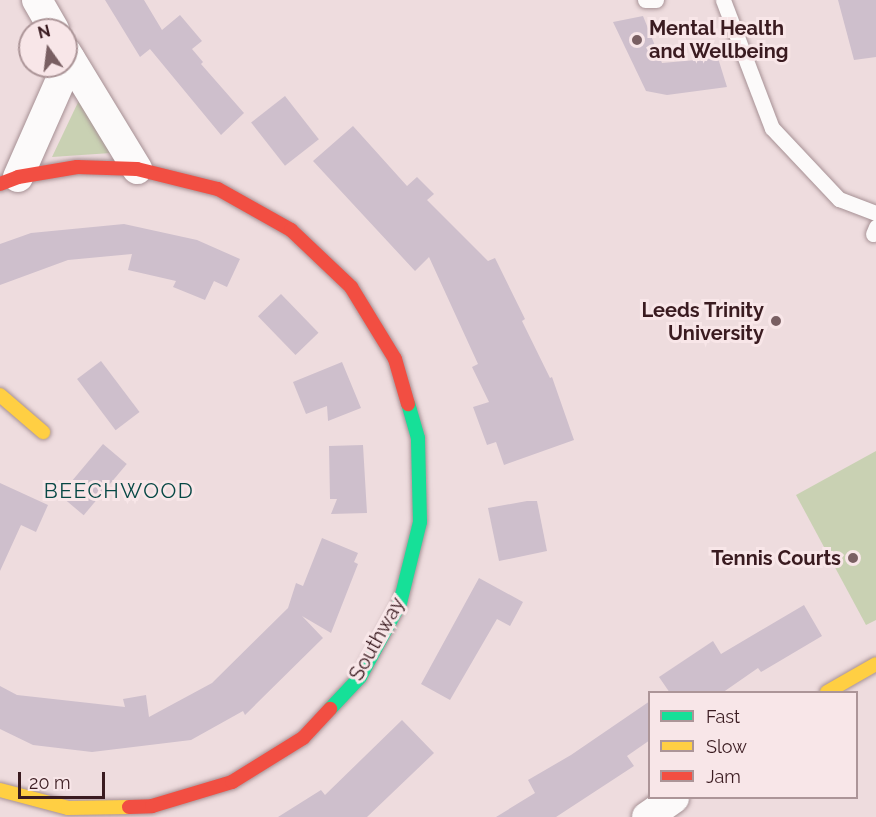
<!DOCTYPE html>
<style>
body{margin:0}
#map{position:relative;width:876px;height:817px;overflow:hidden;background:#eedcde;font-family:Raleway,sans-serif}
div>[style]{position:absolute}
.green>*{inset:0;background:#c9d1b3}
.building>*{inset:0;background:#cebfcc;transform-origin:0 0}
.roads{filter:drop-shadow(0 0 2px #a69094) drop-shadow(0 0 2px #a69094)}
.lane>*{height:15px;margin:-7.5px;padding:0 7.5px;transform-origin:7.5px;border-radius:7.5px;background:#fcfafa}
.street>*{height:30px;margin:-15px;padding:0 15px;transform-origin:15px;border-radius:15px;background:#fcfafa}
.fast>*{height:14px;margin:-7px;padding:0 7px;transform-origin:7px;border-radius:7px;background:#16e098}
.slow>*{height:14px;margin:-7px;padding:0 7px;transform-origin:7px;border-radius:7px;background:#ffcf43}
.jam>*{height:14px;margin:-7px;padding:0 7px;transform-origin:7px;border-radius:7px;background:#f24e42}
.dots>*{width:16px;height:16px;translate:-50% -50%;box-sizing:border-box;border:3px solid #f8e6e8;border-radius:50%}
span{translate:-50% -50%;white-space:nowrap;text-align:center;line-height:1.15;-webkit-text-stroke:6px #f8e6e8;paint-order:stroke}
.poi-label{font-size:20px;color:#3a1b20;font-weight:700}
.left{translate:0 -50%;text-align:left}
.right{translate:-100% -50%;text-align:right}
.street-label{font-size:20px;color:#3a1b20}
.neighbourhood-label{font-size:21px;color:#074845;letter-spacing:1.5px}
.legend{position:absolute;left:648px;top:691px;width:210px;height:108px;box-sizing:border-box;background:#f8e6e8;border:2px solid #ac9598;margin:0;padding:8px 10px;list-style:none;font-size:18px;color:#3a1b20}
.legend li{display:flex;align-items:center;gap:12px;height:30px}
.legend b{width:30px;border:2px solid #ac9598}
.north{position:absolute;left:18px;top:18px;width:60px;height:60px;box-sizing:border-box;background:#f8e6e8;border:2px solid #ac9598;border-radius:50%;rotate:346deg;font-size:16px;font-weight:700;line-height:24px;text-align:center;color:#3a1b20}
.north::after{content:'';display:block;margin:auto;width:21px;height:27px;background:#795f62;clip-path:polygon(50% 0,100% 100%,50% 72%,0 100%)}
.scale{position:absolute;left:18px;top:772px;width:87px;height:27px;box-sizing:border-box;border:3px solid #3a1b20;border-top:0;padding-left:8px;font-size:18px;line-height:21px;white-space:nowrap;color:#3a1b20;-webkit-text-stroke:4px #f8e6e8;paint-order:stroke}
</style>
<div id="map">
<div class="green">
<div style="clip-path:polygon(81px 96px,111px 153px,52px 157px)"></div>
<div style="clip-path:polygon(876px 451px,876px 620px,866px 625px,796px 495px)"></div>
</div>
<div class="building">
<div style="clip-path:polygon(105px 0,144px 0,162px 30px,180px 15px,202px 41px,192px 49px,203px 62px,201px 64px,244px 113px,221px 135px,150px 49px,140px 57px)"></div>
<div style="clip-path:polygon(838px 0,876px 0,876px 57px,854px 60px)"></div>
<div style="clip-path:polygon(643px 16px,662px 63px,718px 58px,727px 87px,667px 95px,646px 91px,613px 22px)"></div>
<div style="left:285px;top:96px;width:55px;height:43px;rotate:52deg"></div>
<div style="clip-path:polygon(353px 126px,407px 186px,417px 177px,434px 194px,427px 200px,488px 261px,495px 258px,525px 319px,522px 321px,550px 378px,552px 377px,574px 440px,504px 465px,496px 442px,487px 445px,473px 407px,489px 402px,472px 367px,478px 364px,429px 257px,415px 271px,313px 161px)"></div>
<div style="clip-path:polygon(124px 224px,197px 240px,240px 259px,227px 287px,214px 281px,205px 300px,173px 287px,176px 281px,128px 270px,132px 254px,68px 260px,0 285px,0 244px,31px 233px)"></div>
<div style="left:281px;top:294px;width:54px;height:32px;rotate:46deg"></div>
<div style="left:101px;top:361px;width:64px;height:30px;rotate:53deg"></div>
<div style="clip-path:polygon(342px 362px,361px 408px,328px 421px,327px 406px,306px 414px,293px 382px)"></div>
<div style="left:103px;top:444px;width:31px;height:67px;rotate:40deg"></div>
<div style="clip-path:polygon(363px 445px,367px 513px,331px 514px,337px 499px,330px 499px,329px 446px)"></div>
<div style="clip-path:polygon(0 483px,48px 505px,36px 532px,21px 525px,0 571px)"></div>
<div style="clip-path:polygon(527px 501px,537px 501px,547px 551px,499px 561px,488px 508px)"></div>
<div style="clip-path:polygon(322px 538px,358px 553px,354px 562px,358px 564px,331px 633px,302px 616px,323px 638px,245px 715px,243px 711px,191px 740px,92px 752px,33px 745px,0 729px,0 686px,17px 695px,125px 707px,123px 699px,146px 695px,149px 717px,212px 683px,288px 608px,296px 583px,303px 586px)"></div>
<div style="clip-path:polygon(479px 578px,523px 602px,510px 626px,497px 619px,450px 700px,421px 684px)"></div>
<div style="clip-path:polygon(804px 605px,822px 636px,761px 672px,758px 668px,722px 693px,670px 693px,659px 677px,713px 641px,721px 654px)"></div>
<div style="clip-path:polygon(650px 701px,650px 740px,627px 756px,634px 766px,556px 817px,496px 817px,535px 793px,528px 780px,571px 755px)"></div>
<div style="clip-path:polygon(402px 720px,434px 753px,367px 817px,278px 817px,321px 790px,325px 795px)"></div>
</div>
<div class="roads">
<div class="lane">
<div style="left:645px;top:0;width:11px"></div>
<div style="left:723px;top:0;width:137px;rotate:69.1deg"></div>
<div style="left:772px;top:128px;width:98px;rotate:46.7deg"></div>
<div style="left:839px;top:199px;width:40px;rotate:21deg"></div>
<div style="left:873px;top:234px;width:8px;rotate:-67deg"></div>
</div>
<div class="street">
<div style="left:37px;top:0;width:34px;rotate:60deg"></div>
<div style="left:66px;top:52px;width:137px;rotate:58.7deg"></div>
<div style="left:18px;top:177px;width:129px;rotate:-66.2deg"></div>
<div style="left:647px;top:817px;width:33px;rotate:-35deg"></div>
</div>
<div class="fast">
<div style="left:330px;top:709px;width:44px;rotate:-46.8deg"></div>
<div style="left:360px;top:677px;width:84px;rotate:-61.6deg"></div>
<div style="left:400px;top:603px;width:83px;rotate:-76.1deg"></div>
<div style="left:420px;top:522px;width:84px;rotate:-91.4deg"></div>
<div style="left:418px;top:438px;width:35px;rotate:-106deg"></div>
</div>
<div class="slow">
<div style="left:0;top:395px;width:57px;rotate:40.7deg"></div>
<div style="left:827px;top:692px;width:56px;rotate:-29.7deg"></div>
<div style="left:0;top:790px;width:70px;rotate:14.8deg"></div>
<div style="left:68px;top:808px;width:61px;rotate:-0.9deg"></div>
</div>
<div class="jam">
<div style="left:0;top:184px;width:19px;rotate:-21deg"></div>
<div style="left:18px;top:177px;width:60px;rotate:-9.6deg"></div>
<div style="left:77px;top:167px;width:60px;rotate:1.9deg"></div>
<div style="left:137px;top:169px;width:83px;rotate:13.9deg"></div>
<div style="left:218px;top:189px;width:84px;rotate:29.3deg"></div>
<div style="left:291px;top:230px;width:83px;rotate:43.5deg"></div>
<div style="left:351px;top:287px;width:84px;rotate:58.6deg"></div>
<div style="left:395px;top:359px;width:47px;rotate:73.9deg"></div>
<div style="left:129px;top:807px;width:23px;rotate:-2deg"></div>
<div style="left:152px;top:806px;width:84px;rotate:-16.7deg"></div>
<div style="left:232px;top:782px;width:84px;rotate:-31.8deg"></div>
<div style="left:303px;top:738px;width:40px;rotate:-47deg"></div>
</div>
</div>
<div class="dots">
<div style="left:637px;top:40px;background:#795f62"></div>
<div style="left:776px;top:321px;background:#795f62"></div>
<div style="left:853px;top:558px;background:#795f62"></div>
</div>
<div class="poi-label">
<span class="left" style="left:649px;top:40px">Mental Health<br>and Wellbeing</span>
<span class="right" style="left:764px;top:322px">Leeds Trinity<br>University</span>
<span class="right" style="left:841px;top:558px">Tennis Courts</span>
</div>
<div class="street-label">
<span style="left:377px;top:639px;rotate:-61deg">Southway</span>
</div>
<div class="neighbourhood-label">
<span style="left:119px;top:491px">BEECHWOOD</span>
</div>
<ul class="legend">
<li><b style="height:8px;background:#16e098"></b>Fast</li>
<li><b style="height:8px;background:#ffcf43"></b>Slow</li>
<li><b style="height:8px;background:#f24e42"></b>Jam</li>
</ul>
<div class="north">N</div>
<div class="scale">20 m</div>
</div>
